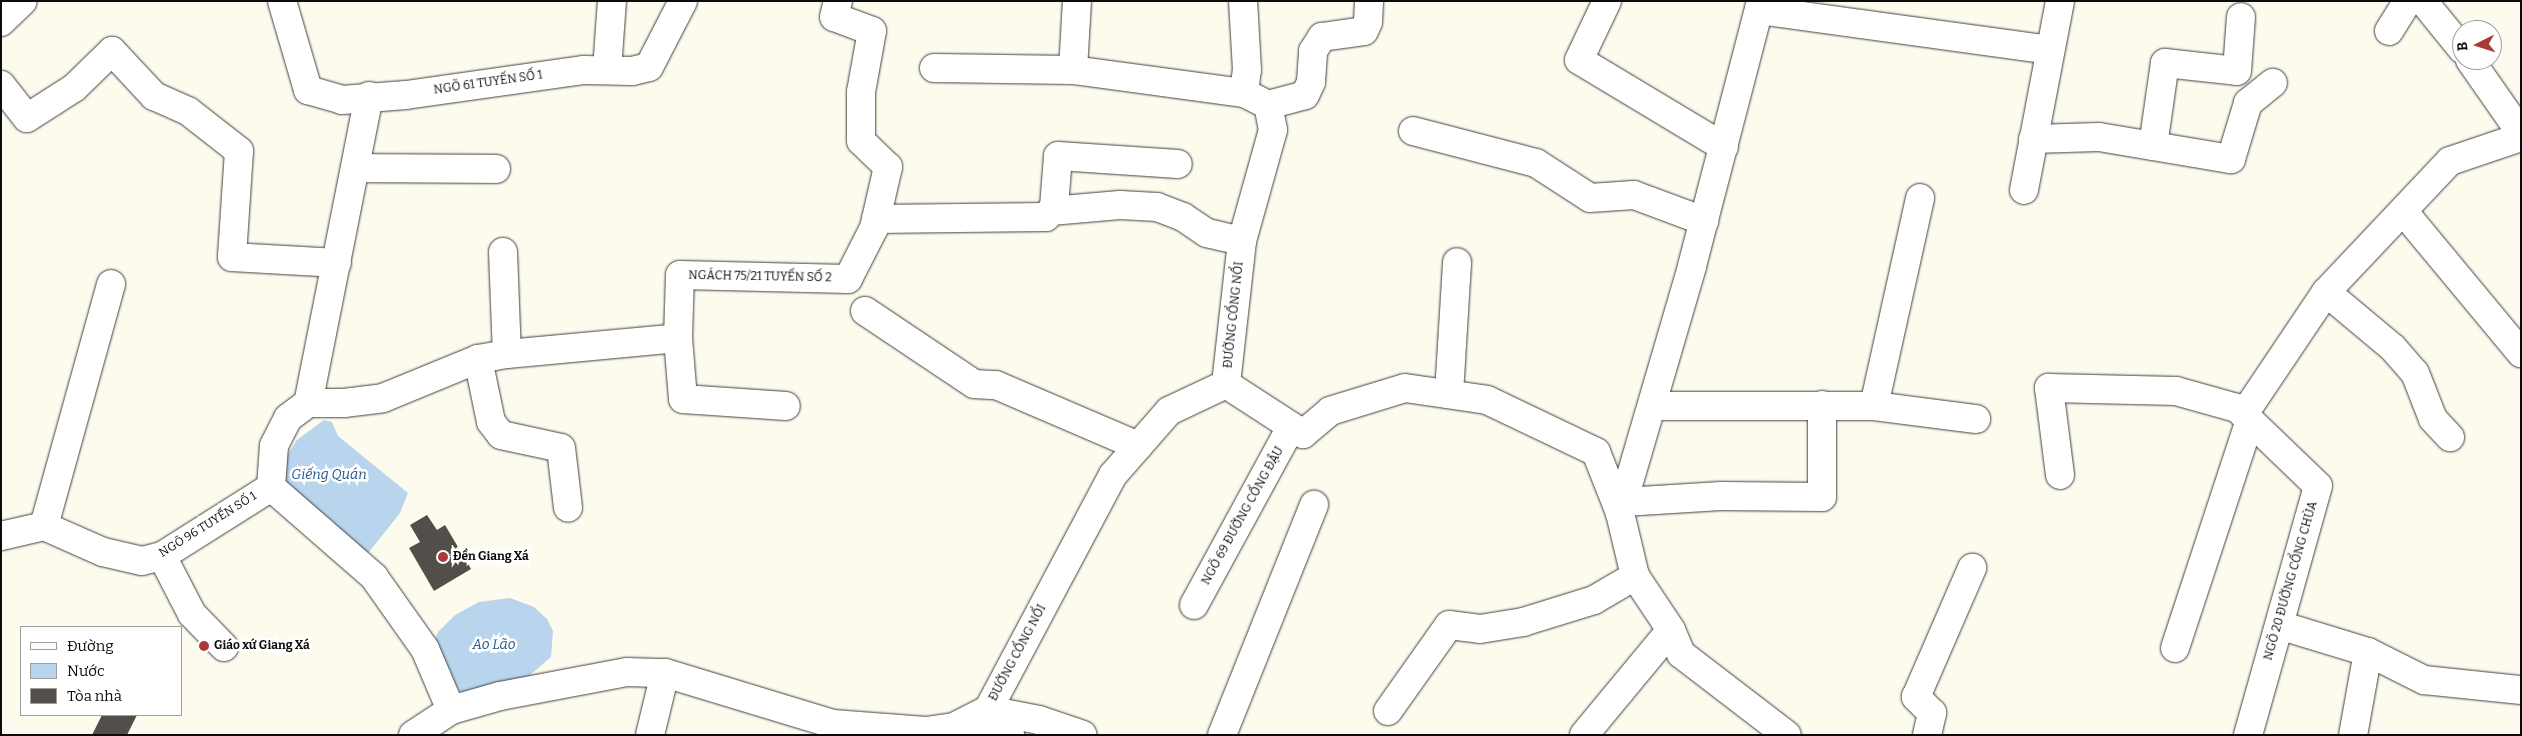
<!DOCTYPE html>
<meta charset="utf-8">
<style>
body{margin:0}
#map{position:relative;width:2522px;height:736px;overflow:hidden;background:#fdfbed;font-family:Bitter,serif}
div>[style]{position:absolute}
.water>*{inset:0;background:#b8d5ed}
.building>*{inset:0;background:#534e4a}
.roads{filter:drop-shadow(0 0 1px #3f3f3f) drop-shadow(0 0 1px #3f3f3f)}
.minor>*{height:28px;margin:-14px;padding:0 14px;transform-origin:14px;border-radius:14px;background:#fff}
.dots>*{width:14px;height:14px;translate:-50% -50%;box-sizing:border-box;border:2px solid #fff;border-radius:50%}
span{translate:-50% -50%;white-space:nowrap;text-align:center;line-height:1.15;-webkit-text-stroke:5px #fff;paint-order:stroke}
.street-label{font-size:12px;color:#0c0c0c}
.poi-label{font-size:12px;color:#0c0c0c;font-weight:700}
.left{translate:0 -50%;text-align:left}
.water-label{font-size:14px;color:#26578d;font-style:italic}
.frame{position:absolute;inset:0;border:2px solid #0c0c0c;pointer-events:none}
.legend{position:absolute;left:20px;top:626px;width:162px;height:90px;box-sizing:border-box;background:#fff;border:1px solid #9e9e9e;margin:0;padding:6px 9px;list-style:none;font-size:15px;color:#0c0c0c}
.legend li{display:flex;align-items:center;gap:10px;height:25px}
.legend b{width:25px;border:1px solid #9e9e9e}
.north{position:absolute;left:2452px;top:20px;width:50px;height:50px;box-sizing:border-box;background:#fff;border:1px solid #9e9e9e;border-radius:50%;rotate:265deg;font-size:14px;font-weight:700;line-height:20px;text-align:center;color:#0c0c0c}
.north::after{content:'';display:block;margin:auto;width:18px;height:22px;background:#a93b37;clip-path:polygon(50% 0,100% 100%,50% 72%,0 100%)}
</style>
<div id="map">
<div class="water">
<div style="clip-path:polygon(324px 420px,332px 422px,338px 436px,408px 493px,400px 513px,369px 552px,361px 550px,287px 488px,280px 474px,285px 458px,297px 440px)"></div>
<div style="clip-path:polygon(510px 598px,534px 607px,547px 619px,553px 631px,551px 657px,523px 681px,468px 695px,459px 690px,445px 671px,434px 642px,438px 632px,455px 615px,479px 602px)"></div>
</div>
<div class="building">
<div style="clip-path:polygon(427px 515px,437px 530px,445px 525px,471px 569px,434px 591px,409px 548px,420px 542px,410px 525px)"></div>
<div style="clip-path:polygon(102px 715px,137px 715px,127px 735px,92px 735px)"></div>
</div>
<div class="roads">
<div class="minor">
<div style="left:282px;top:1px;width:93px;rotate:73.7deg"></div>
<div style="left:308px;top:90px;width:35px;rotate:16deg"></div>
<div style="left:342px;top:100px;width:64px;rotate:-4.5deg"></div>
<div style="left:406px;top:95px;width:180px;rotate:-8deg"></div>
<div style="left:584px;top:70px;width:48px;rotate:1.2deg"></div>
<div style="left:632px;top:71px;width:17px;rotate:-13deg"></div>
<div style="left:649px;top:67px;width:74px;rotate:-62.7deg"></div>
<div style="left:1607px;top:1px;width:65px;rotate:115.4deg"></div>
<div style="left:1579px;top:60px;width:169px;rotate:31deg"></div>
<div style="left:2423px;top:1px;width:62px;rotate:50.9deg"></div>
<div style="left:1759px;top:10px;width:294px;rotate:7.8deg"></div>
<div style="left:1px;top:22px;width:30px;rotate:-44deg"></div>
<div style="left:2389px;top:31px;width:36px;rotate:-58deg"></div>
<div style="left:2470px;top:60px;width:89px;rotate:55.1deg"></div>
<div style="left:934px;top:68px;width:139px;rotate:0.8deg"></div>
<div style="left:1073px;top:70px;width:173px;rotate:7.7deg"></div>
<div style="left:607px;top:70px;width:69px;rotate:-85.9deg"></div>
<div style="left:1073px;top:70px;width:69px;rotate:-86.7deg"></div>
<div style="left:1px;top:85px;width:42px;rotate:51.8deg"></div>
<div style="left:27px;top:118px;width:56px;rotate:-32.6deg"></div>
<div style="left:74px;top:88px;width:53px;rotate:-44.2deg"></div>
<div style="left:112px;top:51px;width:62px;rotate:47deg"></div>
<div style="left:154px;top:96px;width:37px;rotate:24deg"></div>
<div style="left:188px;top:111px;width:65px;rotate:38.1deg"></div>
<div style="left:239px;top:151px;width:106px;rotate:93.8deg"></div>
<div style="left:232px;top:257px;width:105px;rotate:3.3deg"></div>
<div style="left:369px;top:96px;width:313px;rotate:101.2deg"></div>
<div style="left:308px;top:403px;width:25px;rotate:143deg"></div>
<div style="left:288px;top:418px;width:31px;rotate:117deg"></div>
<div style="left:274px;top:446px;width:41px;rotate:94.2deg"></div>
<div style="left:271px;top:487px;width:137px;rotate:41.1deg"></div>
<div style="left:374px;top:577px;width:88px;rotate:54.7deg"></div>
<div style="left:425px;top:649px;width:66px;rotate:66.9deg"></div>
<div style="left:1268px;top:105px;width:38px;rotate:-15deg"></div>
<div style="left:1305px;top:95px;width:14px;rotate:-65deg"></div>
<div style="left:1311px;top:82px;width:31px;rotate:-86deg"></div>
<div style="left:1313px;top:51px;width:17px;rotate:-57deg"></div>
<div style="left:1322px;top:37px;width:42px;rotate:-8.1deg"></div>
<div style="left:1364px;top:31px;width:10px;rotate:-66deg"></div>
<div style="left:1368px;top:22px;width:21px;rotate:-87deg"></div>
<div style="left:1413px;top:131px;width:127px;rotate:14.6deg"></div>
<div style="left:1536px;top:163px;width:64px;rotate:32.9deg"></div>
<div style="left:1590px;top:198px;width:44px;rotate:-3.9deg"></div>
<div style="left:1634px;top:195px;width:75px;rotate:20.4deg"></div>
<div style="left:2033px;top:139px;width:66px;rotate:-1.7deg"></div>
<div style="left:2099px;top:137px;width:134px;rotate:9.5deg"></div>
<div style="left:2231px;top:159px;width:59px;rotate:-73.1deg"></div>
<div style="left:2248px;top:103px;width:32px;rotate:-39deg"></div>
<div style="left:2153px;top:146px;width:84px;rotate:-81.8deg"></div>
<div style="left:2165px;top:63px;width:72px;rotate:6.3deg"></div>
<div style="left:2237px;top:71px;width:54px;rotate:-85.8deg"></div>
<div style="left:357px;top:168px;width:139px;rotate:0.4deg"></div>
<div style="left:2024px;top:190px;width:192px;rotate:-79.2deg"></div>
<div style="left:1051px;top:211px;width:69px;rotate:-5deg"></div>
<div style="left:1120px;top:205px;width:37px;rotate:3deg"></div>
<div style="left:1157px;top:207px;width:28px;rotate:21deg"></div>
<div style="left:1183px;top:217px;width:29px;rotate:34deg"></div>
<div style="left:1207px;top:233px;width:36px;rotate:13deg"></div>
<div style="left:2403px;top:211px;width:185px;rotate:50.3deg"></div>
<div style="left:876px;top:219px;width:170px;rotate:-0.7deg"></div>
<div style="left:1046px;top:217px;width:13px;rotate:-51deg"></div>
<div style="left:1054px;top:207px;width:51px;rotate:-85.5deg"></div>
<div style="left:1058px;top:156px;width:120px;rotate:3.8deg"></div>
<div style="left:503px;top:252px;width:102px;rotate:87.8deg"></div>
<div style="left:2326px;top:292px;width:87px;rotate:39.9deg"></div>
<div style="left:2393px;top:348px;width:33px;rotate:49deg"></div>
<div style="left:2415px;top:373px;width:49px;rotate:68.6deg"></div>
<div style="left:2433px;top:419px;width:25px;rotate:47deg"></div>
<div style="left:865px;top:311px;width:131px;rotate:33.8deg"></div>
<div style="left:974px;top:384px;width:22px;rotate:3deg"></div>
<div style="left:996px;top:385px;width:155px;rotate:23.2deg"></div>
<div style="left:678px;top:338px;width:63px;rotate:-88.2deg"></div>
<div style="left:680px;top:275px;width:168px;rotate:1.4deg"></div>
<div style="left:848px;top:279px;width:57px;rotate:-63deg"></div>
<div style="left:874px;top:228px;width:63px;rotate:-77.1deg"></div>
<div style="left:888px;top:167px;width:37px;rotate:-136deg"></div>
<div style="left:861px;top:141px;width:49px;rotate:-90deg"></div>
<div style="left:861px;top:92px;width:62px;rotate:-79.8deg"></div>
<div style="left:872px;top:31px;width:40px;rotate:-159.8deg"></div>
<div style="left:834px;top:17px;width:16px;rotate:-76deg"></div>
<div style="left:478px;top:359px;width:64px;rotate:78.3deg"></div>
<div style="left:491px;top:422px;width:16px;rotate:52deg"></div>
<div style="left:501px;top:435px;width:61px;rotate:12.2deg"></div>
<div style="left:561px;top:448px;width:60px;rotate:83.3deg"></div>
<div style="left:1226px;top:384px;width:92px;rotate:33deg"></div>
<div style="left:1303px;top:434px;width:35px;rotate:-40deg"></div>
<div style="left:1330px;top:411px;width:78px;rotate:-17deg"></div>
<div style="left:1405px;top:388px;width:83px;rotate:8.3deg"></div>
<div style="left:1487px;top:400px;width:121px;rotate:25.5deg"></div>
<div style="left:1596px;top:452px;width:66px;rotate:68.5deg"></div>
<div style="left:1620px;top:513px;width:65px;rotate:76.6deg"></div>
<div style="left:1635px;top:576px;width:65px;rotate:56.3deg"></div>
<div style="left:1671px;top:630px;width:26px;rotate:67deg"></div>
<div style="left:1681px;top:654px;width:133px;rotate:37.4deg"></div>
<div style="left:1449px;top:394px;width:132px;rotate:-86.5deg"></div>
<div style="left:308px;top:403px;width:36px"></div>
<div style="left:344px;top:403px;width:39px;rotate:-7deg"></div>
<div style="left:383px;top:398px;width:103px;rotate:-22.3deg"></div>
<div style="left:478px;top:359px;width:29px;rotate:-10deg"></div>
<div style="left:507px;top:354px;width:172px;rotate:-5.3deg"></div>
<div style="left:678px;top:338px;width:61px;rotate:85.3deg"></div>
<div style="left:683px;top:399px;width:103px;rotate:3.9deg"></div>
<div style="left:1652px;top:406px;width:222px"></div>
<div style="left:1874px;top:406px;width:213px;rotate:-77.5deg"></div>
<div style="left:1874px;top:406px;width:103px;rotate:7.3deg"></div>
<div style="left:2244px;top:414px;width:147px;rotate:-56.1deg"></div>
<div style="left:2326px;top:292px;width:180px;rotate:-46.6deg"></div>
<div style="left:2450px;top:161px;width:75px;rotate:-18.7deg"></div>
<div style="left:2060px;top:475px;width:88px;rotate:-97.2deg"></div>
<div style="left:2049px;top:388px;width:127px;rotate:1.4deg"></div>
<div style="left:2176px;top:391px;width:63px;rotate:15.6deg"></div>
<div style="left:2237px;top:408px;width:112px;rotate:43.9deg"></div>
<div style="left:2318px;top:486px;width:259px;rotate:105.7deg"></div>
<div style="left:1624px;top:502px;width:97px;rotate:-3.5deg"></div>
<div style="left:1721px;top:496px;width:101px;rotate:0.6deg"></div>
<div style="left:1822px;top:497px;width:92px;rotate:-90deg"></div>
<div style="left:1620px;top:513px;width:257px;rotate:-73.7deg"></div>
<div style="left:1692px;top:266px;width:274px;rotate:-75.4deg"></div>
<div style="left:44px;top:526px;width:251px;rotate:-74.5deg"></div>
<div style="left:1px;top:536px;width:44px;rotate:-13.1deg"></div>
<div style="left:44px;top:526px;width:64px;rotate:23.8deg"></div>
<div style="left:103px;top:552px;width:40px;rotate:13deg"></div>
<div style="left:142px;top:561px;width:21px;rotate:-14deg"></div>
<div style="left:162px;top:556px;width:129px;rotate:-32.3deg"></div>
<div style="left:162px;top:556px;width:65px;rotate:62.7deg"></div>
<div style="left:192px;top:614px;width:46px;rotate:45.9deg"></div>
<div style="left:1194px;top:605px;width:203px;rotate:-61.4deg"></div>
<div style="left:2279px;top:625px;width:93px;rotate:16.9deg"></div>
<div style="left:2368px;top:652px;width:84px;rotate:100.2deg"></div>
<div style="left:2175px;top:648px;width:240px;rotate:-71.8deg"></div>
<div style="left:2368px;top:652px;width:63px;rotate:26.6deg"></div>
<div style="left:2424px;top:680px;width:98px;rotate:5.9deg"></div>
<div style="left:988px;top:710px;width:266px;rotate:-62deg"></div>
<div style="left:1113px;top:475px;width:85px;rotate:-48.8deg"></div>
<div style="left:1169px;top:411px;width:63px;rotate:-25.3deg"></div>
<div style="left:1226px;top:384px;width:144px;rotate:-83.6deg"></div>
<div style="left:1242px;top:241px;width:115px;rotate:-74.4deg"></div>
<div style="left:1273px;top:130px;width:25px;rotate:-101deg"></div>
<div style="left:1268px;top:105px;width:27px;rotate:-153deg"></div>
<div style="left:1244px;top:93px;width:23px;rotate:-83deg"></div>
<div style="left:1247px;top:70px;width:69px;rotate:-93.3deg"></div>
<div style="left:1388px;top:711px;width:105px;rotate:-54.7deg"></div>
<div style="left:1449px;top:625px;width:31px;rotate:7deg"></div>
<div style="left:1480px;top:629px;width:44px;rotate:-9.2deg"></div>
<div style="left:1523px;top:622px;width:74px;rotate:-17.2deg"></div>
<div style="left:1594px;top:600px;width:48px;rotate:-30.3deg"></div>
<div style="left:968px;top:728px;width:24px;rotate:2deg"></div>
<div style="left:992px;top:729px;width:19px;rotate:18deg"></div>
<div style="left:413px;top:735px;width:45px;rotate:-33.3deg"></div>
<div style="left:451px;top:710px;width:51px;rotate:-15.9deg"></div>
<div style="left:500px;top:696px;width:129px;rotate:-10.7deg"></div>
<div style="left:627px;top:672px;width:38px;rotate:2deg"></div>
<div style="left:665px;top:673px;width:176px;rotate:16.9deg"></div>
<div style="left:833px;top:724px;width:93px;rotate:4.3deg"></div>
<div style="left:926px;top:731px;width:28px;rotate:-8deg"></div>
<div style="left:954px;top:727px;width:38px;rotate:-27deg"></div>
<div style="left:988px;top:710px;width:52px;rotate:11.1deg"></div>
<div style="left:1039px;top:720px;width:46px;rotate:18.8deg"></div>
<div style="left:650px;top:735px;width:64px;rotate:-76.4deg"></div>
<div style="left:1222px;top:735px;width:248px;rotate:-68.2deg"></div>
<div style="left:1584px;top:735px;width:136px;rotate:-50.4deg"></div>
<div style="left:1927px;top:735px;width:23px;rotate:-77deg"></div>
<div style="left:1932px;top:713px;width:23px;rotate:-135deg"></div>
<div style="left:1916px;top:697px;width:141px;rotate:-66.5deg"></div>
</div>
</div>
<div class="dots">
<div style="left:443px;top:557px;background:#a93b37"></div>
<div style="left:204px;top:646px;background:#a93b37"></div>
</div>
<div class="street-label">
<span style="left:488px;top:83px;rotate:-8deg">NGÕ 61 TUYẾN SỐ 1</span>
<span style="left:760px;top:277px;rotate:1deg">NGÁCH 75/21 TUYẾN SỐ 2</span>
<span style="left:1234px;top:315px;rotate:-84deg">ĐƯỜNG CỔNG NỔI</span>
<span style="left:1243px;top:516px;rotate:-61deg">NGÕ 69 ĐƯỜNG CỔNG ĐẬU</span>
<span style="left:208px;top:525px;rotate:-32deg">NGÕ 96 TUYẾN SỐ 1</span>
<span style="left:2291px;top:581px;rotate:-74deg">NGÕ 20 ĐƯỜNG CỔNG CHÙA</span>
<span style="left:1018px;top:653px;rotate:-62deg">ĐƯỜNG CỔNG NỔI</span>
</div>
<div class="poi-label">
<span class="left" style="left:453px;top:557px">Đền Giang Xá</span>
<span class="left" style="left:214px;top:646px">Giáo xứ Giang Xá</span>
</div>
<div class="water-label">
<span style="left:329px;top:475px">Giếng Quán</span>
<span style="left:494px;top:645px">Ao Lão</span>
</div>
<div class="frame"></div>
<ul class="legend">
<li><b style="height:6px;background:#fff"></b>Đường</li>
<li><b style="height:14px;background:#b8d5ed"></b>Nước</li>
<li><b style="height:14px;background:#534e4a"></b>Tòa nhà</li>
</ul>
<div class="north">B</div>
</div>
